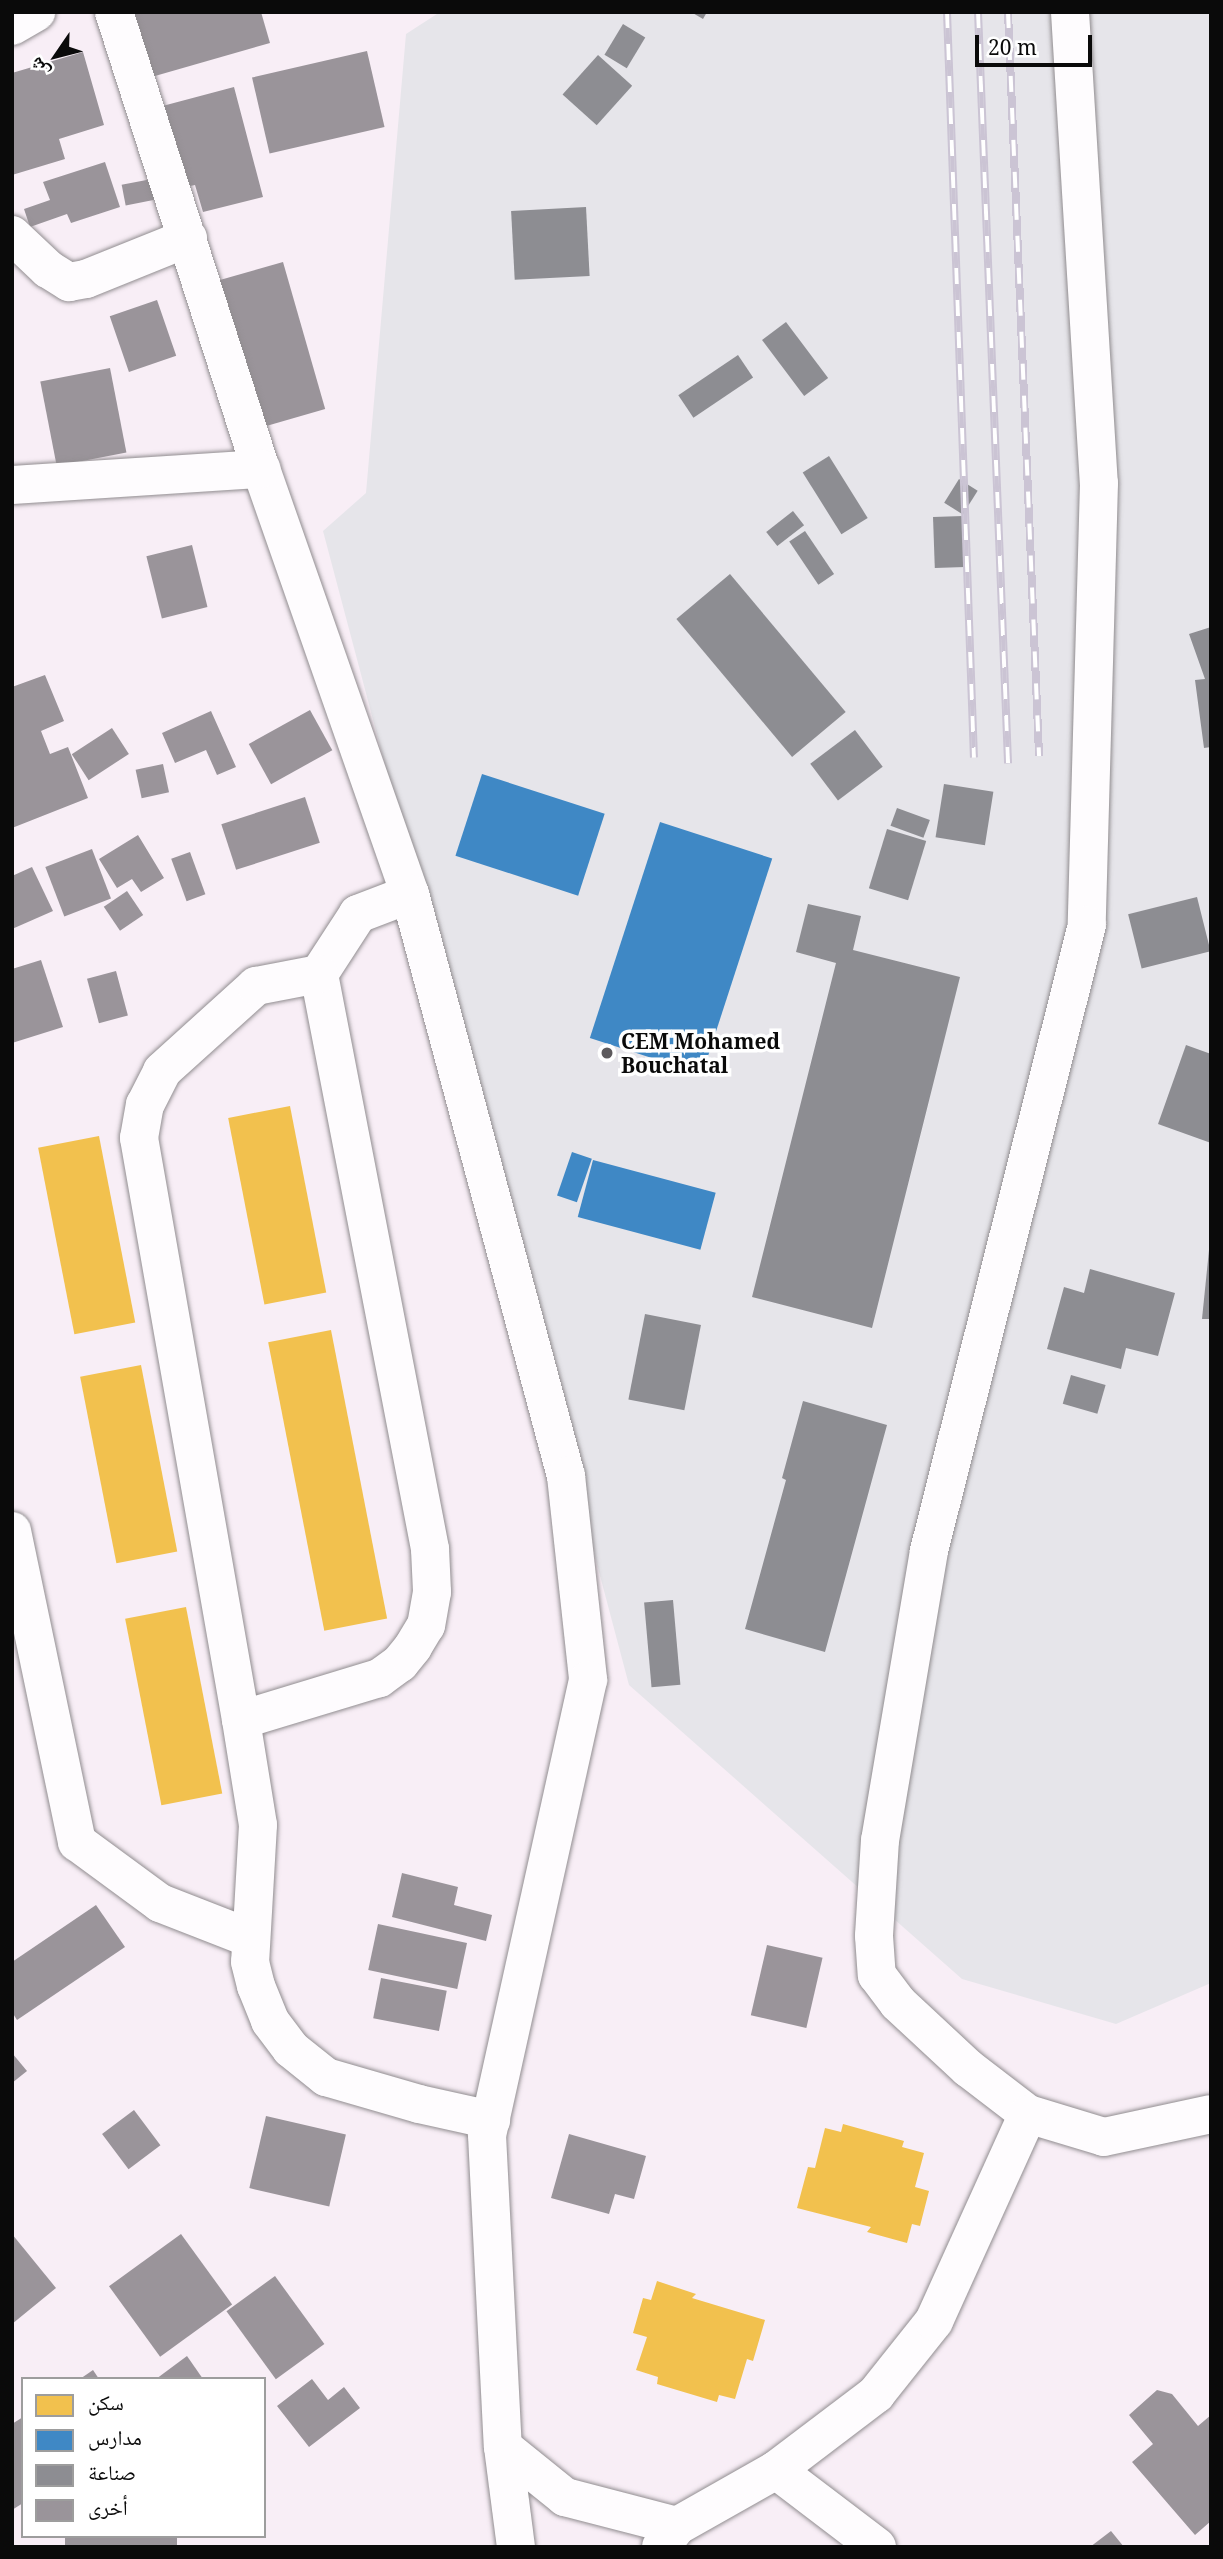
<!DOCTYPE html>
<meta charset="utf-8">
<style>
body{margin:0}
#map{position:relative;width:1223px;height:2559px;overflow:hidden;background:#f8eef6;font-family:"Noto Serif","Noto Naskh Arabic",serif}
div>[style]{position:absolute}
.industrial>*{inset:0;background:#e6e5ea}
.homes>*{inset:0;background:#f2c14e;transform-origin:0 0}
.schools>*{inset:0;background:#3f88c5;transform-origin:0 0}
.industry>*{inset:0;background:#8d8d92;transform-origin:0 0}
.building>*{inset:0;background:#9a949a;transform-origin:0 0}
.roads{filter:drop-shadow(0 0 2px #918d90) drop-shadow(0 0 2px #918d90)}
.minor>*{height:38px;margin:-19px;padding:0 19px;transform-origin:19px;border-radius:19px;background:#fefcfe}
.rail>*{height:8px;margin-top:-4px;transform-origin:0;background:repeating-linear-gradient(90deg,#fff 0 16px,#cbc4d4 0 32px);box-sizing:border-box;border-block:2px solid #cbc4d4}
.dots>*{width:19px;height:19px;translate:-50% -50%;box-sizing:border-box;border:4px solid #fff;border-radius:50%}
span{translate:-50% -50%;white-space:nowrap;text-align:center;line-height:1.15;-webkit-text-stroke:7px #fff;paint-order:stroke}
.poi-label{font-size:21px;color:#0a0a0a;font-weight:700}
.left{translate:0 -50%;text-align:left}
.frame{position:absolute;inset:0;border:14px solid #0a0a0a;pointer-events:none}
.legend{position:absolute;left:21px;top:2377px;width:245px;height:161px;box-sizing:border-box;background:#fff;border:2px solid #9d9d9d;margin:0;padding:9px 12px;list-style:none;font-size:21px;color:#0a0a0a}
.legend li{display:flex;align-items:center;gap:14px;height:35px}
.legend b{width:35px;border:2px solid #9d9d9d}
.north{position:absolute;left:21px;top:21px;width:70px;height:70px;-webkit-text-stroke:5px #fff;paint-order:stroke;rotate:235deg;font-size:19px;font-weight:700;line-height:28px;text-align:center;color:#0a0a0a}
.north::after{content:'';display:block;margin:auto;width:24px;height:32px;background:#0a0a0a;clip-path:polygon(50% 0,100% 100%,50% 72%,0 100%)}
.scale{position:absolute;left:975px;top:35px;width:117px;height:32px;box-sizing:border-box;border:4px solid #0a0a0a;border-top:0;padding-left:9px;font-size:21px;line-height:24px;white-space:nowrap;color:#0a0a0a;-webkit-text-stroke:5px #fff;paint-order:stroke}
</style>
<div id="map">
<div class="industrial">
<div style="clip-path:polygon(440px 12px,1211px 12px,1211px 1983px,1116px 2024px,962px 1979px,629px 1685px,323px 531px,366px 493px,406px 34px)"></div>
</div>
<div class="homes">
<div style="left:290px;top:1106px;width:190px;height:63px;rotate:79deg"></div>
<div style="left:99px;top:1136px;width:190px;height:62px;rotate:79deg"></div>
<div style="left:331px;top:1330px;width:294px;height:64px;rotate:79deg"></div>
<div style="left:141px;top:1365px;width:190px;height:62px;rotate:79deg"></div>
<div style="left:186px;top:1607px;width:190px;height:62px;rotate:79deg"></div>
<div style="clip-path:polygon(843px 2124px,904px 2141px,902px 2147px,924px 2153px,915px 2187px,929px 2191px,920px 2226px,912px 2224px,907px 2243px,867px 2232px,871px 2227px,797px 2208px,808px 2167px,815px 2168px,825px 2128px,841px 2132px)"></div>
<div style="clip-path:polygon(657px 2281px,696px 2294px,692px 2298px,765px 2320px,753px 2361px,747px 2359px,735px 2399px,719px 2395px,717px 2402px,657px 2384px,658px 2377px,636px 2370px,647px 2337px,633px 2333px,643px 2298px,651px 2300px)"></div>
</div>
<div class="schools">
<div style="left:482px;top:774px;width:129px;height:86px;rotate:18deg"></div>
<div style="left:660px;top:822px;width:118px;height:227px;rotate:18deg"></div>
<div style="left:572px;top:1152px;width:21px;height:46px;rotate:19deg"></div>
<div style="left:593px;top:1160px;width:127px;height:59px;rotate:15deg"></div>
</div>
<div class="industry">
<div style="clip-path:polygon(691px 12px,707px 12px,703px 19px)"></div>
<div style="left:623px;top:24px;width:26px;height:36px;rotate:31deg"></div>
<div style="left:598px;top:55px;width:46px;height:53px;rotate:42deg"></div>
<div style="left:586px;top:207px;width:69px;height:75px;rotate:87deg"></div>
<div style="left:786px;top:322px;width:70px;height:30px;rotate:53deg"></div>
<div style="left:738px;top:355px;width:27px;height:72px;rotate:56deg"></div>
<div style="left:829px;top:456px;width:73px;height:31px;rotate:58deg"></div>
<div style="left:959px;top:479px;width:22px;height:28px;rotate:32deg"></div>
<div style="left:793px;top:511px;width:18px;height:34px;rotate:52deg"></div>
<div style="left:963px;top:516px;width:51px;height:30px;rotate:88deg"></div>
<div style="left:805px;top:531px;width:52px;height:19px;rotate:56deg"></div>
<div style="left:730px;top:574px;width:180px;height:70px;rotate:50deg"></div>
<div style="clip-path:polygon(1211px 627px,1211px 747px,1204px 748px,1195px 680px,1205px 679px,1189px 634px)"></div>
<div style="left:855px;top:730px;width:46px;height:56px;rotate:53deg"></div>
<div style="left:944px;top:784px;width:50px;height:54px;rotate:9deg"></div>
<div style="left:897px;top:808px;width:35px;height:19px;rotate:20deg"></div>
<div style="left:887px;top:829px;width:41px;height:62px;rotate:17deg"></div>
<div style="left:1197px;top:897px;width:56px;height:71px;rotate:76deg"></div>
<div style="clip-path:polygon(808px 904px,861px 916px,853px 950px,960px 977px,872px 1328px,752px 1297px,836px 963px,796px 952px)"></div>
<div style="clip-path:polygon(1186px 1045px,1211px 1054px,1211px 1143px,1158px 1124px)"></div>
<div style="clip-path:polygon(1209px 1250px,1211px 1250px,1211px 1319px,1202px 1319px)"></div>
<div style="clip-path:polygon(1090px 1269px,1175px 1293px,1158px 1356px,1126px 1348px,1121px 1369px,1047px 1349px,1064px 1287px,1084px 1293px)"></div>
<div style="left:645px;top:1314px;width:57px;height:87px;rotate:11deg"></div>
<div style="left:1071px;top:1375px;width:36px;height:30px;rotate:16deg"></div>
<div style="clip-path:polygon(803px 1401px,887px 1425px,825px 1652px,745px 1629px,786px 1480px,782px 1478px)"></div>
<div style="left:673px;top:1600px;width:85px;height:29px;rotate:85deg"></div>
</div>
<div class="building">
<div style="clip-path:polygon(122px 12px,261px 12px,270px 43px,141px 80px)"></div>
<div style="left:367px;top:51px;width:78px;height:118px;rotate:77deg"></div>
<div style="clip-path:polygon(83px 52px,104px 125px,59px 139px,65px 159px,12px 175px,12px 73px)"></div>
<div style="clip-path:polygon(234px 87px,263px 197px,203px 212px,195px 185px,176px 189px,155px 108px)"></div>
<div style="clip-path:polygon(105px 162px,120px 207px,71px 223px,67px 214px,30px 227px,24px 209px,50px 200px,43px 182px)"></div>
<div style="left:157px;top:178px;width:21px;height:36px;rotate:79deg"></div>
<div style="left:283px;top:262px;width:153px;height:72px;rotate:74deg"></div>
<div style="left:157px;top:300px;width:59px;height:50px;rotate:71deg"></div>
<div style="left:110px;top:368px;width:86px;height:71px;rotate:79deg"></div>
<div style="left:192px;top:545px;width:64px;height:47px;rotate:76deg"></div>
<div style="clip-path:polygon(45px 675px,64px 721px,41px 731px,50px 754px,68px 747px,88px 798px,12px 828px,12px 687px)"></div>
<div style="left:310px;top:710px;width:46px;height:70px;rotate:61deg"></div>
<div style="clip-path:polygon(211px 711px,236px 767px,217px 775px,206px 750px,175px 763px,162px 733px)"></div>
<div style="left:112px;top:728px;width:31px;height:48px;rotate:57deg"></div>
<div style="left:163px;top:764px;width:29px;height:28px;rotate:78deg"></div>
<div style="left:305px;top:797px;width:48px;height:88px;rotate:72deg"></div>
<div style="clip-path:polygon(138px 835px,164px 878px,141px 892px,132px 879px,117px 888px,99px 859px)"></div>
<div style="left:92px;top:849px;width:53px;height:50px;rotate:69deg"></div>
<div style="left:190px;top:852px;width:45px;height:20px;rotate:70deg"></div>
<div style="clip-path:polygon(32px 867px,53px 911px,12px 929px,12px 876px)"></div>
<div style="left:127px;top:891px;width:29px;height:28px;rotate:56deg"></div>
<div style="clip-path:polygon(41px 960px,63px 1027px,12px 1043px,12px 969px)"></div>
<div style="left:116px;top:971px;width:46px;height:30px;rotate:75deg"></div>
<div style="clip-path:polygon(402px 1873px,458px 1887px,454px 1905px,492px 1915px,486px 1941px,392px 1917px)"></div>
<div style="clip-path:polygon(96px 1905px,125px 1947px,17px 2020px,12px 2012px,12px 1962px)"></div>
<div style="left:378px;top:1924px;width:91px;height:47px;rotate:12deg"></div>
<div style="left:767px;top:1945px;width:57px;height:72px;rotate:13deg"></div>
<div style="left:381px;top:1978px;width:67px;height:41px;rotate:11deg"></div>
<div style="clip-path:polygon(12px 2053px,27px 2071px,12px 2083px)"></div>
<div style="left:134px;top:2110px;width:44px;height:40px;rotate:53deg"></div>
<div style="left:266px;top:2116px;width:82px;height:74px;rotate:13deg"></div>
<div style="clip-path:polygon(569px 2134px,646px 2156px,634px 2199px,615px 2194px,609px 2214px,551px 2198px)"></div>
<div style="clip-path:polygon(12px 2234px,56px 2288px,12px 2324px)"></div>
<div style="left:181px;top:2234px;width:87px;height:89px;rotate:54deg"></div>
<div style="left:275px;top:2276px;width:84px;height:60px;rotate:54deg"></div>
<div style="clip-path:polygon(187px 2356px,203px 2379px,156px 2379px)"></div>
<div style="clip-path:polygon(93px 2370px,99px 2379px,80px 2379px)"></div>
<div style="clip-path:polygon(312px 2379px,328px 2400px,344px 2387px,360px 2408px,309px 2447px,277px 2406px)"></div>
<div style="clip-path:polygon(1157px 2390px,1172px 2394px,1198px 2426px,1211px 2415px,1211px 2521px,1195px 2535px,1132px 2462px,1153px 2444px,1129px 2415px)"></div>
<div style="clip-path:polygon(23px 2417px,23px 2503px,12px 2510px,12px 2424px)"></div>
<div style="clip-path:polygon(1111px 2531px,1124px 2547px,1090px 2547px)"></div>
<div style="left:65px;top:2536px;width:112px;height:12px"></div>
</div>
<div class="roads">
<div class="minor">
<div style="left:114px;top:12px;width:480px;rotate:72.2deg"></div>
<div style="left:261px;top:469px;width:450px;rotate:70.7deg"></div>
<div style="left:410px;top:894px;width:603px;rotate:75deg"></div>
<div style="left:566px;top:1476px;width:205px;rotate:83.8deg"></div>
<div style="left:588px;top:1680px;width:466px;rotate:102.5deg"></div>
<div style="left:487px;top:2135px;width:312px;rotate:87.1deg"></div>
<div style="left:503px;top:2447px;width:101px;rotate:82.6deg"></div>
<div style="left:1070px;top:12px;width:472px;rotate:86.5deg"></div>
<div style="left:1099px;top:483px;width:442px;rotate:91.6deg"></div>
<div style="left:1087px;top:925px;width:646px;rotate:104.17deg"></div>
<div style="left:929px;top:1551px;width:293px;rotate:99.6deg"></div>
<div style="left:880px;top:1840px;width:96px;rotate:93.6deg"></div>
<div style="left:874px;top:1936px;width:39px;rotate:86deg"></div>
<div style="left:877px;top:1975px;width:35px;rotate:53deg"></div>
<div style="left:898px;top:2003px;width:96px;rotate:42.9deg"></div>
<div style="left:968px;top:2068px;width:76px;rotate:37.5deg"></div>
<div style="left:1028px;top:2114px;width:79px;rotate:16.8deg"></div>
<div style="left:1104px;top:2137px;width:109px;rotate:-12.1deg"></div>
<div style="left:12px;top:26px;width:28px;rotate:-30deg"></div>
<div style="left:12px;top:235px;width:50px;rotate:43.4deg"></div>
<div style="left:48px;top:269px;width:25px;rotate:32deg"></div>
<div style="left:69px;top:282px;width:17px;rotate:-10deg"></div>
<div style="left:86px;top:279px;width:110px;rotate:-21.9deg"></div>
<div style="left:12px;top:485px;width:250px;rotate:-3.7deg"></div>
<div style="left:410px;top:894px;width:56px;rotate:159deg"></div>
<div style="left:358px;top:914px;width:72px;rotate:123deg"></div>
<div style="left:319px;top:974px;width:586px;rotate:79.07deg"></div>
<div style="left:430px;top:1549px;width:43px;rotate:87.3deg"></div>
<div style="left:432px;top:1592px;width:34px;rotate:100deg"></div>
<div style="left:426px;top:1625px;width:26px;rotate:121deg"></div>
<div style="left:413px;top:1647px;width:21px;rotate:129deg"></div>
<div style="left:400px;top:1663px;width:26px;rotate:144deg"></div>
<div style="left:379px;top:1678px;width:144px;rotate:163.1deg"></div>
<div style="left:241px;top:1720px;width:106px;rotate:80.8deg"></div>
<div style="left:258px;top:1825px;width:137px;rotate:93.3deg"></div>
<div style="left:250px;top:1962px;width:25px;rotate:76deg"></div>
<div style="left:256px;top:1986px;width:38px;rotate:68deg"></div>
<div style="left:270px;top:2021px;width:35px;rotate:53deg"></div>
<div style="left:291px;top:2049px;width:45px;rotate:38.7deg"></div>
<div style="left:326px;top:2077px;width:97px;rotate:16.2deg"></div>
<div style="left:419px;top:2104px;width:74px;rotate:12.5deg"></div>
<div style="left:12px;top:1531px;width:318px;rotate:78.2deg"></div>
<div style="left:77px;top:1842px;width:103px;rotate:36.3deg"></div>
<div style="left:160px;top:1903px;width:97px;rotate:21.3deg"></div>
<div style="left:241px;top:1720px;width:591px;rotate:-99.94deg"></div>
<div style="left:139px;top:1138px;width:34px;rotate:-80deg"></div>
<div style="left:145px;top:1105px;width:38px;rotate:-63deg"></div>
<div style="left:162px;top:1071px;width:127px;rotate:-42.1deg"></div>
<div style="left:256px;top:986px;width:64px;rotate:-10.8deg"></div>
<div style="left:503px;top:2447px;width:80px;rotate:38.9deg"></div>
<div style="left:565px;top:2497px;width:116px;rotate:14.5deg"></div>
<div style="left:776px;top:2470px;width:127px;rotate:37.3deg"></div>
<div style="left:661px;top:2547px;width:26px;rotate:-53deg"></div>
<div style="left:677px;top:2526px;width:114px;rotate:-29.5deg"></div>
<div style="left:776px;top:2470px;width:126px;rotate:-37.2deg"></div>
<div style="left:876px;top:2394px;width:93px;rotate:-51.5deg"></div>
<div style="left:934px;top:2321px;width:227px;rotate:-65.6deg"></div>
</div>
</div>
<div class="rail">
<div style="left:947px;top:12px;width:746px;rotate:87.93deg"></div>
<div style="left:978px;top:12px;width:752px;rotate:87.71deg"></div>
<div style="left:1008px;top:12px;width:745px;rotate:87.61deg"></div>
</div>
<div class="dots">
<div style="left:607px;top:1053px;background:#5d5a5d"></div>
</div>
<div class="poi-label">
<span class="left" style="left:621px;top:1053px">CEM Mohamed<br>Bouchatal</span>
</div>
<div class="frame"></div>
<ul class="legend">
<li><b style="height:19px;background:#f2c14e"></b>سكن</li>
<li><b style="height:19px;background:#3f88c5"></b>مدارس</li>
<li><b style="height:19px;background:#8d8d92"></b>صناعة</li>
<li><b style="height:19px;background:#9a949a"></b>أخرى</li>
</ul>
<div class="north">ش</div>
<div class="scale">20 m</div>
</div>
